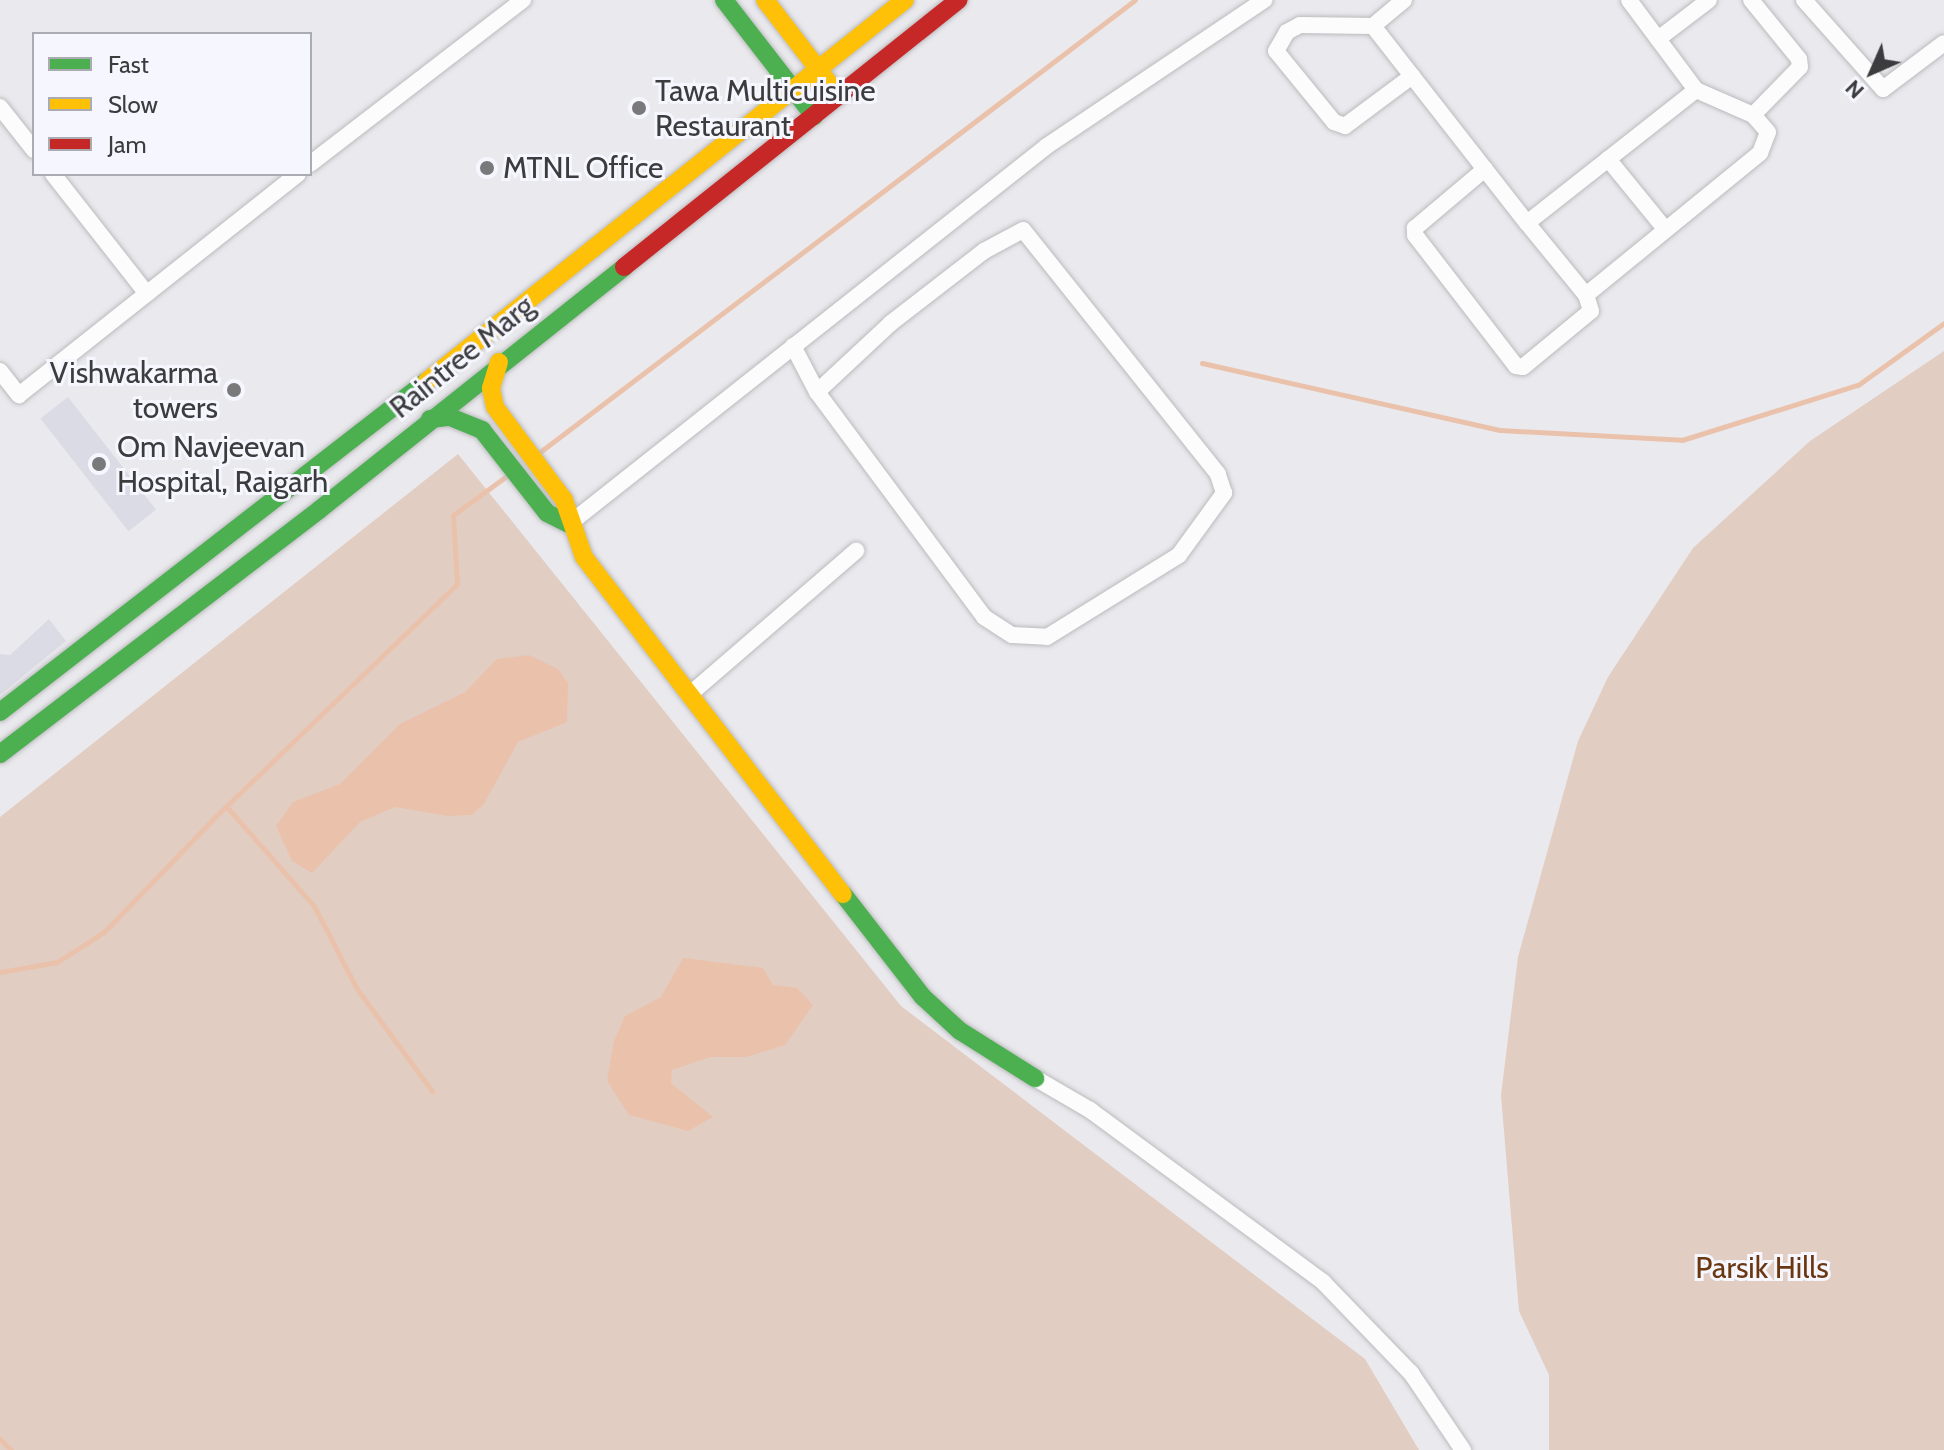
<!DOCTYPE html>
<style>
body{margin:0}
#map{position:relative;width:1944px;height:1450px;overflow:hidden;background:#eaeaee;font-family:Cabin,sans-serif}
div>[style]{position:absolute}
.built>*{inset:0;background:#dadbe5;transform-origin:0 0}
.green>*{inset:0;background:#e2cdc3}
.water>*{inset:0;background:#eac2ab}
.stream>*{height:5px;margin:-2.5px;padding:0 2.5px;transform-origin:2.5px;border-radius:2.5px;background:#eac2ab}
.roads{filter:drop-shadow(0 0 2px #bbbbbe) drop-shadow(0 0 2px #bbbbbe)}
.street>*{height:16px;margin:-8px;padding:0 8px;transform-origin:8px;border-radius:8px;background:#fcfcfc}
.fast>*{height:18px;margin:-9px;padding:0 9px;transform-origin:9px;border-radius:9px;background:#4caf50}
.slow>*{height:18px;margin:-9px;padding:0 9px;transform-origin:9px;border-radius:9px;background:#ffc107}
.jam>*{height:18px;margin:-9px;padding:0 9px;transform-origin:9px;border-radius:9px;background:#c62828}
.dots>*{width:22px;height:22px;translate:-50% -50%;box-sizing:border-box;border:4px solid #f5f6fe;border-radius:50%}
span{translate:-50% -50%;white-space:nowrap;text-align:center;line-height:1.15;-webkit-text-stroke:6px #f5f6fe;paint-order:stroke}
.poi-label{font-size:30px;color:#3c3c3f}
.left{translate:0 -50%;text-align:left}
.right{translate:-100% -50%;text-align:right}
.street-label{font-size:30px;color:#3c3c3f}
.park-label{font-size:30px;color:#6b3710}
.legend{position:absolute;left:32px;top:32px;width:280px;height:144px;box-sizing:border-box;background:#f5f6fe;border:2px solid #abacb2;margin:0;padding:10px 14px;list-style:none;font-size:24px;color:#3c3c3f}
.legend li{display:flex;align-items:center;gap:16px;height:40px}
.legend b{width:40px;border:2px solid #abacb2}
.north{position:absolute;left:1832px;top:32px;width:80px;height:80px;-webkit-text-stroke:6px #f5f6fe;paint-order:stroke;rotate:225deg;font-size:22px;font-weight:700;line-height:32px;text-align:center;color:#3c3c3f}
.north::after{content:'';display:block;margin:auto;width:28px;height:36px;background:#3c3c3f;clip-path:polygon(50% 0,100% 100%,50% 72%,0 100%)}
</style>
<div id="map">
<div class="built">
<div style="left:68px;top:397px;width:143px;height:35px;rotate:52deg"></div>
<div style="clip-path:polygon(49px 619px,66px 641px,0 695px,0 654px,10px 655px)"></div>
</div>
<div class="green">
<div style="clip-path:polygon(1944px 351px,1944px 1450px,1549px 1450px,1549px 1375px,1519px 1311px,1501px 1095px,1518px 957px,1578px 741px,1608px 677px,1693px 548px,1810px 441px)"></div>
<div style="clip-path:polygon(458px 454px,901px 1006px,1365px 1359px,1419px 1450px,0 1450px,0 817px)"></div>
</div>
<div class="water">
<div style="clip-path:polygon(529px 655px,558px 669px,568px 683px,567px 722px,518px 742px,484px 804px,472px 815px,448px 816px,395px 807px,360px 822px,312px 873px,292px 861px,276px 826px,293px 802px,340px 784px,400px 724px,465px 692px,497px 659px)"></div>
<div style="clip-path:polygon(683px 958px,763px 968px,773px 985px,797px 988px,813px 1005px,785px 1045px,746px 1057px,710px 1057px,672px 1070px,671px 1083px,713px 1117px,688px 1131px,629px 1115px,607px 1081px,614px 1041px,625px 1016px,661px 997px)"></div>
</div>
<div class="stream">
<div style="left:1202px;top:363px;width:305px;rotate:12.7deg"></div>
<div style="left:1500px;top:430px;width:182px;rotate:3.1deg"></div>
<div style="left:1682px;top:440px;width:184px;rotate:-17.4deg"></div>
<div style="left:1858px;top:385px;width:106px;rotate:-35.8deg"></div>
<div style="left:536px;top:455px;width:752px;rotate:-37.22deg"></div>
<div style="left:226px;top:806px;width:133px;rotate:48.7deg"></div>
<div style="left:314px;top:906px;width:93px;rotate:62.6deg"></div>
<div style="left:357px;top:989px;width:127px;rotate:53.7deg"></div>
<div style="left:0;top:972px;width:58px;rotate:-10deg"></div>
<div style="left:57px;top:962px;width:56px;rotate:-32.6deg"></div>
<div style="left:104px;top:932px;width:161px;rotate:-46deg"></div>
<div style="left:216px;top:816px;width:335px;rotate:-43.9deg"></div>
<div style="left:457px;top:584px;width:69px;rotate:-93.3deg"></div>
<div style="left:453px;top:515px;width:68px;rotate:-36deg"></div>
<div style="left:0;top:1439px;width:16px;rotate:45deg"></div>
</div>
<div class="roads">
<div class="street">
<div style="left:1404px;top:0;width:40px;rotate:140deg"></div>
<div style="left:1373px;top:26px;width:250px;rotate:52deg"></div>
<div style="left:1527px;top:223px;width:215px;rotate:-38.2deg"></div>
<div style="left:1696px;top:90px;width:112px;rotate:-126.7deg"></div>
<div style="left:1804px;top:0;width:119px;rotate:48.4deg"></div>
<div style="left:1883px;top:89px;width:76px;rotate:-37deg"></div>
<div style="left:1373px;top:26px;width:73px;rotate:-179.2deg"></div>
<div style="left:1300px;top:25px;width:15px;rotate:152deg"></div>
<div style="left:1287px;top:32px;width:22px;rotate:120deg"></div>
<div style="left:1276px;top:51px;width:92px;rotate:50.8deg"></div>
<div style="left:1334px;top:122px;width:12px;rotate:20deg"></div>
<div style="left:1345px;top:126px;width:84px;rotate:-36.7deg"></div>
<div style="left:1658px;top:39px;width:64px;rotate:-37.4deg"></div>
<div style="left:1696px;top:90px;width:62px;rotate:23.7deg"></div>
<div style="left:0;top:107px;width:55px;rotate:51.7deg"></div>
<div style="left:1608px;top:159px;width:90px;rotate:50.8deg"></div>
<div style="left:310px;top:164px;width:269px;rotate:-37.6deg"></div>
<div style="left:1485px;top:169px;width:92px;rotate:139.9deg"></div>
<div style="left:1415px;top:228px;width:7px;rotate:90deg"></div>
<div style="left:1415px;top:235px;width:165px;rotate:52.4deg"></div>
<div style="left:1516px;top:366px;width:7px;rotate:8deg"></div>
<div style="left:1523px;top:367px;width:88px;rotate:-39.5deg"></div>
<div style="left:1591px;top:311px;width:17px;rotate:-107deg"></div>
<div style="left:53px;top:174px;width:152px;rotate:51.9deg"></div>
<div style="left:1527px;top:223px;width:93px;rotate:50.7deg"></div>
<div style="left:1586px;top:295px;width:225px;rotate:-39.2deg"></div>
<div style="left:1760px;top:153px;width:22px;rotate:-69deg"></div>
<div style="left:1768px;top:132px;width:23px;rotate:-131deg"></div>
<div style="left:1753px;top:115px;width:67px;rotate:-45.6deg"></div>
<div style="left:1800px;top:67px;width:8px;rotate:-97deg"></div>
<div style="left:1799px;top:59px;width:76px;rotate:-129.1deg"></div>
<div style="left:793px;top:346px;width:52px;rotate:62.4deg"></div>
<div style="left:817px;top:392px;width:280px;rotate:53.4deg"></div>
<div style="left:984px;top:617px;width:33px;rotate:33deg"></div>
<div style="left:1012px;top:635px;width:35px;rotate:3deg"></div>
<div style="left:1047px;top:637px;width:155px;rotate:-31.8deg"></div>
<div style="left:1179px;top:555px;width:77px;rotate:-54deg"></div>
<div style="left:1224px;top:493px;width:20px;rotate:-108deg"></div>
<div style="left:1218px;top:474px;width:312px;rotate:-128.6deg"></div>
<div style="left:1023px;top:230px;width:44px;rotate:151.7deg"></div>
<div style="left:984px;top:251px;width:118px;rotate:142.3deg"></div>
<div style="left:891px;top:323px;width:101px;rotate:137deg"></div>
<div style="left:0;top:371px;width:31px;rotate:52deg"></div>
<div style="left:19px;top:395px;width:356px;rotate:-38.4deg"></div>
<div style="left:569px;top:524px;width:609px;rotate:-38.34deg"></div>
<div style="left:1047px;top:146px;width:262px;rotate:-33.9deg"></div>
<div style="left:689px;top:695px;width:221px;rotate:-40.8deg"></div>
<div style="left:1035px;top:1078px;width:64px;rotate:30.2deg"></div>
<div style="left:1090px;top:1110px;width:290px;rotate:36.4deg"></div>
<div style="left:1323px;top:1282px;width:127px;rotate:46deg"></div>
<div style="left:1411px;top:1373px;width:93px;rotate:56deg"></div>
</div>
<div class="fast">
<div style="left:724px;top:0;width:147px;rotate:52.2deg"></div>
<div style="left:430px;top:419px;width:20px;rotate:-6deg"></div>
<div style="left:450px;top:417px;width:35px;rotate:22deg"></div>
<div style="left:482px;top:430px;width:105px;rotate:51.9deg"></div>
<div style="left:547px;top:513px;width:25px;rotate:27deg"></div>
<div style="left:0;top:712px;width:540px;rotate:-37.78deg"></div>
<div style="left:0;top:754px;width:402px;rotate:-37.4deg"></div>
<div style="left:319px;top:510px;width:390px;rotate:-38.5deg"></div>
<div style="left:843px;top:894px;width:130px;rotate:52.2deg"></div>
<div style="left:923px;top:997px;width:50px;rotate:42.6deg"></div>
<div style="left:960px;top:1031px;width:89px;rotate:32.1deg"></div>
</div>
<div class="slow">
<div style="left:765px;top:0;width:121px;rotate:52.4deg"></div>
<div style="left:499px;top:362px;width:27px;rotate:107deg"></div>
<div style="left:491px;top:388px;width:19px;rotate:78deg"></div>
<div style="left:495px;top:407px;width:116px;rotate:53.4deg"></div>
<div style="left:564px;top:500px;width:60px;rotate:70.7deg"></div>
<div style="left:584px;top:557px;width:425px;rotate:52.5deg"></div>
<div style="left:427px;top:381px;width:611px;rotate:-38.56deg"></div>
</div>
<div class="jam">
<div style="left:624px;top:267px;width:428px;rotate:-38.6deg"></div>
</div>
</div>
<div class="dots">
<div style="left:639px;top:108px;background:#79797c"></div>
<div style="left:487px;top:168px;background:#79797c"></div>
<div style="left:234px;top:390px;background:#79797c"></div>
<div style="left:99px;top:464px;background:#79797c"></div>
</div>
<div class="poi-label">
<span class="left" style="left:655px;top:108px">Tawa Multicuisine<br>Restaurant</span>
<span class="left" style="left:503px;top:168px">MTNL Office</span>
<span class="right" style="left:218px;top:390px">Vishwakarma<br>towers</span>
<span class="left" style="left:117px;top:464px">Om Navjeevan<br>Hospital, Raigarh</span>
</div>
<div class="street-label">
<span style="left:462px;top:357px;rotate:-39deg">Raintree Marg</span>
</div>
<div class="park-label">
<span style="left:1762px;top:1268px">Parsik Hills</span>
</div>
<ul class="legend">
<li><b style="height:10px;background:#4caf50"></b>Fast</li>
<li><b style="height:10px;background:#ffc107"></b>Slow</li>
<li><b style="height:10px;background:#c62828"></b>Jam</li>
</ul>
<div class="north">N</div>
</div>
